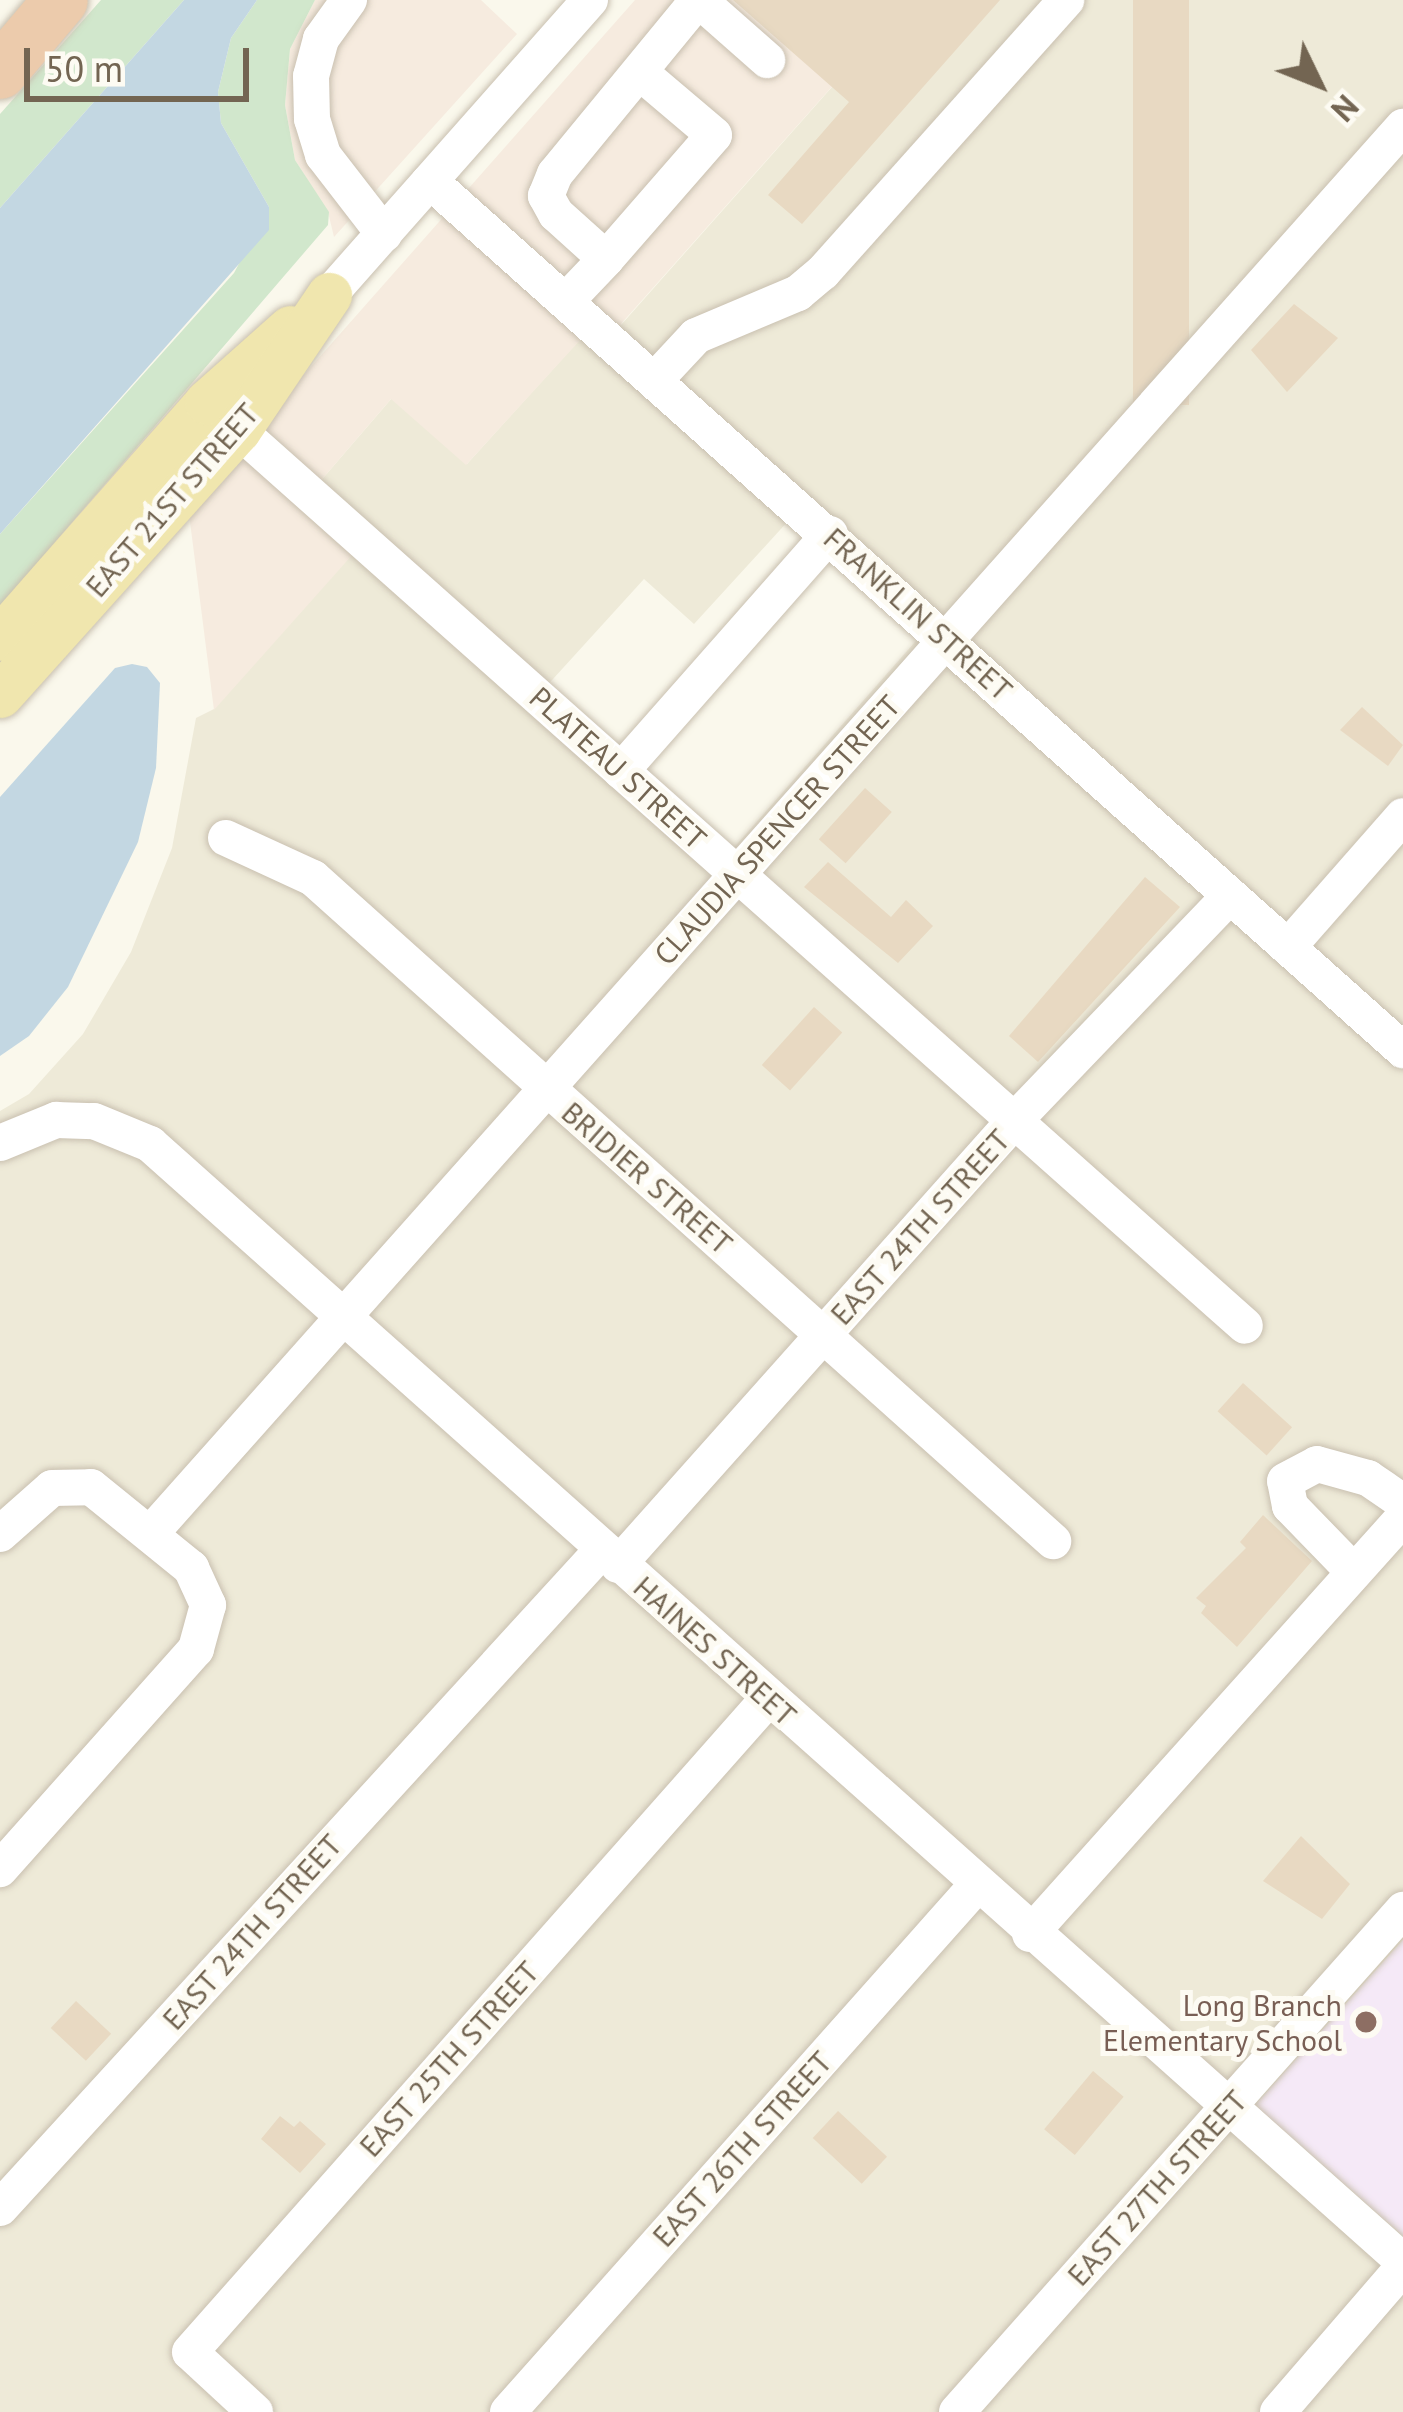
<!DOCTYPE html>
<style>
body{margin:0}
#map{position:relative;width:1403px;height:2412px;overflow:hidden;background:#faf8ec;font-family:"PT Sans",sans-serif}
div>[style]{position:absolute}
.residential>*{inset:0;background:#eeead8}
.commercial>*{inset:0;background:#f6ebdf}
.education>*{inset:0;background:#f5e9f7}
.green>*{inset:0;background:#d1e7cc}
.water>*{inset:0;background:#c3d7e2}
.building>*{inset:0;background:#e8d9c2;transform-origin:0 0}
.roads{filter:drop-shadow(0 0 3px #c9c0b0) drop-shadow(0 0 3px #c9c0b0)}
.minor>*{height:36px;margin:-18px;padding:0 18px;transform-origin:18px;border-radius:18px;background:#fff}
.major>*{height:45px;margin:-22.5px;padding:0 22.5px;transform-origin:22.5px;border-radius:22.5px;background:#f0e6ae}
.highway>*{height:54px;margin:-27px;padding:0 27px;transform-origin:27px;border-radius:27px;background:#eccbac}
.dots>*{width:33px;height:33px;translate:-50% -50%;box-sizing:border-box;border:6px solid #fdfbf3;border-radius:50%}
span{translate:-50% -50%;white-space:nowrap;text-align:center;line-height:1.15;-webkit-text-stroke:10px #fdfbf3;paint-order:stroke}
.street-label{font-size:30px;color:#736552}
.education-label{font-size:30px;color:#785e54}
.right{translate:-100% -50%;text-align:right}
.north{position:absolute;left:1259px;top:24px;width:120px;height:120px;-webkit-text-stroke:9px #fdfbf3;paint-order:stroke;rotate:133deg;font-size:33px;font-weight:700;line-height:48px;text-align:center;color:#736552}
.north::after{content:'';display:block;margin:auto;width:42px;height:54px;background:#736552;clip-path:polygon(50% 0,100% 100%,50% 72%,0 100%)}
.scale{position:absolute;left:24px;top:48px;width:225px;height:54px;box-sizing:border-box;border:6px solid #736552;border-top:0;padding-left:15px;font-size:36px;line-height:42px;white-space:nowrap;color:#736552;-webkit-text-stroke:9px #fdfbf3;paint-order:stroke}
</style>
<div id="map">
<div class="residential">
<div style="clip-path:polygon(evenodd,909px 0,1403px 0,1403px 1940px,1256px 2105px,1403px 2236px,1403px 2412px,0 2412px,0 1111px,29px 1094px,83px 1034px,131px 952px,172px 848px,196px 718px,214px 709px,299px 506px,392px 398px,467px 464px,604px 313px,621px 325px,909px 0,790px 519px,922px 634px,730px 852px,543px 690px,644px 579px,694px 624px,790px 519px)"></div>
</div>
<div class="commercial">
<div style="clip-path:polygon(315px 0,481px 0,517px 34px,334px 237px,328px 212px,295px 160px,285px 105px,290px 49px)"></div>
<div style="clip-path:polygon(635px 0,909px 0,620px 325px,604px 314px,466px 465px,391px 399px,299px 506px,354px 553px,214px 710px,188px 506px)"></div>
</div>
<div class="education">
<div style="clip-path:polygon(1403px 1940px,1403px 2236px,1255px 2105px)"></div>
</div>
<div class="green">
<div style="clip-path:polygon(101px 0,184px 0,0 208px,0 114px)"></div>
<div style="clip-path:polygon(257px 0,315px 0,290px 49px,285px 105px,295px 160px,329px 212px,328px 225px,0 606px,0 534px,234px 273px,269px 207px,221px 123px,218px 92px,231px 38px)"></div>
</div>
<div class="water">
<div style="clip-path:polygon(184px 0,257px 0,231px 38px,218px 92px,221px 123px,269px 207px,269px 230px,0 534px,0 208px)"></div>
<div style="clip-path:polygon(132px 664px,147px 667px,160px 683px,156px 768px,138px 842px,68px 987px,29px 1036px,0 1056px,0 797px,115px 668px)"></div>
</div>
<div class="building">
<div style="clip-path:polygon(733px 0,1000px 0,802px 224px,768px 195px,849px 102px)"></div>
<div style="left:1133px;top:0;width:56px;height:405px"></div>
<div style="clip-path:polygon(1294px 304px,1338px 338px,1287px 392px,1251px 350px)"></div>
<div style="clip-path:polygon(1362px 707px,1403px 745px,1388px 766px,1340px 730px)"></div>
<div style="left:865px;top:788px;width:36px;height:69px;rotate:42deg"></div>
<div style="clip-path:polygon(828px 862px,891px 917px,906px 900px,933px 926px,898px 963px,804px 887px)"></div>
<div style="clip-path:polygon(1145px 877px,1180px 907px,1038px 1062px,1009px 1036px)"></div>
<div style="left:814px;top:1007px;width:38px;height:78px;rotate:42deg"></div>
<div style="left:1243px;top:1383px;width:66px;height:38px;rotate:42deg"></div>
<div style="clip-path:polygon(1263px 1515px,1312px 1561px,1237px 1647px,1201px 1613px,1206px 1606px,1196px 1598px,1246px 1548px,1240px 1542px)"></div>
<div style="clip-path:polygon(1301px 1836px,1350px 1884px,1322px 1919px,1263px 1881px)"></div>
<div style="left:76px;top:2001px;width:48px;height:37px;rotate:43deg"></div>
<div style="left:1093px;top:2071px;width:40px;height:76px;rotate:40deg"></div>
<div style="left:838px;top:2111px;width:67px;height:37px;rotate:43deg"></div>
<div style="clip-path:polygon(280px 2116px,294px 2127px,300px 2121px,326px 2144px,300px 2173px,261px 2139px)"></div>
</div>
<div class="roads">
<div class="minor">
<div style="left:349px;top:0;width:48px;rotate:125.7deg"></div>
<div style="left:321px;top:39px;width:38px;rotate:105deg"></div>
<div style="left:311px;top:76px;width:43px;rotate:88.7deg"></div>
<div style="left:312px;top:119px;width:38px;rotate:73deg"></div>
<div style="left:323px;top:155px;width:100px;rotate:52.3deg"></div>
<div style="left:699px;top:0;width:91px;rotate:41.4deg"></div>
<div style="left:430px;top:181px;width:1305px;rotate:41.77deg"></div>
<div style="left:606px;top:259px;width:164px;rotate:-48.9deg"></div>
<div style="left:714px;top:135px;width:94px;rotate:-139.7deg"></div>
<div style="left:329px;top:295px;width:394px;rotate:-48.5deg"></div>
<div style="left:566px;top:301px;width:58px;rotate:-46.4deg"></div>
<div style="left:606px;top:259px;width:67px;rotate:-138deg"></div>
<div style="left:556px;top:214px;width:21px;rotate:-119deg"></div>
<div style="left:546px;top:196px;width:24px;rotate:-68deg"></div>
<div style="left:555px;top:174px;width:225px;rotate:-50.6deg"></div>
<div style="left:655px;top:380px;width:60px;rotate:-47deg"></div>
<div style="left:696px;top:336px;width:111px;rotate:-22.9deg"></div>
<div style="left:798px;top:293px;width:33px;rotate:-40deg"></div>
<div style="left:823px;top:272px;width:365px;rotate:-48.2deg"></div>
<div style="left:219px;top:413px;width:1373px;rotate:41.66deg"></div>
<div style="left:621px;top:771px;width:316px;rotate:-48.6deg"></div>
<div style="left:226px;top:838px;width:96px;rotate:24.7deg"></div>
<div style="left:313px;top:878px;width:994px;rotate:41.86deg"></div>
<div style="left:1288px;top:947px;width:174px;rotate:-48.7deg"></div>
<div style="left:0;top:1143px;width:61px;rotate:-22.3deg"></div>
<div style="left:56px;top:1120px;width:38px;rotate:2deg"></div>
<div style="left:94px;top:1121px;width:61px;rotate:22.3deg"></div>
<div style="left:150px;top:1144px;width:1679px;rotate:41.72deg"></div>
<div style="left:151px;top:1533px;width:1883px;rotate:-48.32deg"></div>
<div style="left:0;top:1534px;width:69px;rotate:-41.5deg"></div>
<div style="left:52px;top:1488px;width:39px;rotate:-1deg"></div>
<div style="left:91px;top:1487px;width:129px;rotate:39deg"></div>
<div style="left:191px;top:1568px;width:41px;rotate:65.3deg"></div>
<div style="left:208px;top:1605px;width:46px;rotate:105.3deg"></div>
<div style="left:196px;top:1649px;width:295px;rotate:131.7deg"></div>
<div style="left:618px;top:1565px;width:595px;rotate:-48.27deg"></div>
<div style="left:1014px;top:1121px;width:312px;rotate:-46.2deg"></div>
<div style="left:1354px;top:1572px;width:92px;rotate:-134.1deg"></div>
<div style="left:1290px;top:1506px;width:25px;rotate:-101deg"></div>
<div style="left:1285px;top:1481px;width:36px;rotate:-28deg"></div>
<div style="left:1317px;top:1464px;width:53px;rotate:15.4deg"></div>
<div style="left:1368px;top:1478px;width:42px;rotate:34.4deg"></div>
<div style="left:1030px;top:1934px;width:559px;rotate:-48.12deg"></div>
<div style="left:0;top:2208px;width:892px;rotate:-47.54deg"></div>
<div style="left:255px;top:2412px;width:88px;rotate:-137.3deg"></div>
<div style="left:190px;top:2352px;width:872px;rotate:-48.49deg"></div>
<div style="left:508px;top:2412px;width:704px;rotate:-48.34deg"></div>
<div style="left:957px;top:2412px;width:672px;rotate:-48.38deg"></div>
<div style="left:1278px;top:2412px;width:191px;rotate:-49.2deg"></div>
</div>
<div class="major">
<div style="left:0;top:638px;width:314px;rotate:-48.7deg"></div>
<div style="left:207px;top:402px;width:111px;rotate:-41.7deg"></div>
<div style="left:0;top:695px;width:356px;rotate:-48.1deg"></div>
<div style="left:238px;top:430px;width:163px;rotate:-56deg"></div>
</div>
<div class="highway">
<div style="left:0;top:72px;width:94px;rotate:-49.7deg"></div>
</div>
</div>
<div class="dots">
<div style="left:1366px;top:2022px;background:#8d6e63"></div>
</div>
<div class="street-label">
<span style="left:172px;top:500px;rotate:-49deg">EAST 21ST STREET</span>
<span style="left:918px;top:614px;rotate:42deg">FRANKLIN STREET</span>
<span style="left:618px;top:768px;rotate:42deg">PLATEAU STREET</span>
<span style="left:777px;top:830px;rotate:-48deg">CLAUDIA SPENCER STREET</span>
<span style="left:647px;top:1178px;rotate:41deg">BRIDIER STREET</span>
<span style="left:920px;top:1227px;rotate:-48deg">EAST 24TH STREET</span>
<span style="left:715px;top:1651px;rotate:42deg">HAINES STREET</span>
<span style="left:252px;top:1932px;rotate:-48deg">EAST 24TH STREET</span>
<span style="left:449px;top:2059px;rotate:-48deg">EAST 25TH STREET</span>
<span style="left:742px;top:2149px;rotate:-48deg">EAST 26TH STREET</span>
<span style="left:1157px;top:2188px;rotate:-48deg">EAST 27TH STREET</span>
</div>
<div class="education-label">
<span class="right" style="left:1342px;top:2022px">Long Branch<br>Elementary School</span>
</div>
<div class="north">N</div>
<div class="scale">50 m</div>
</div>
